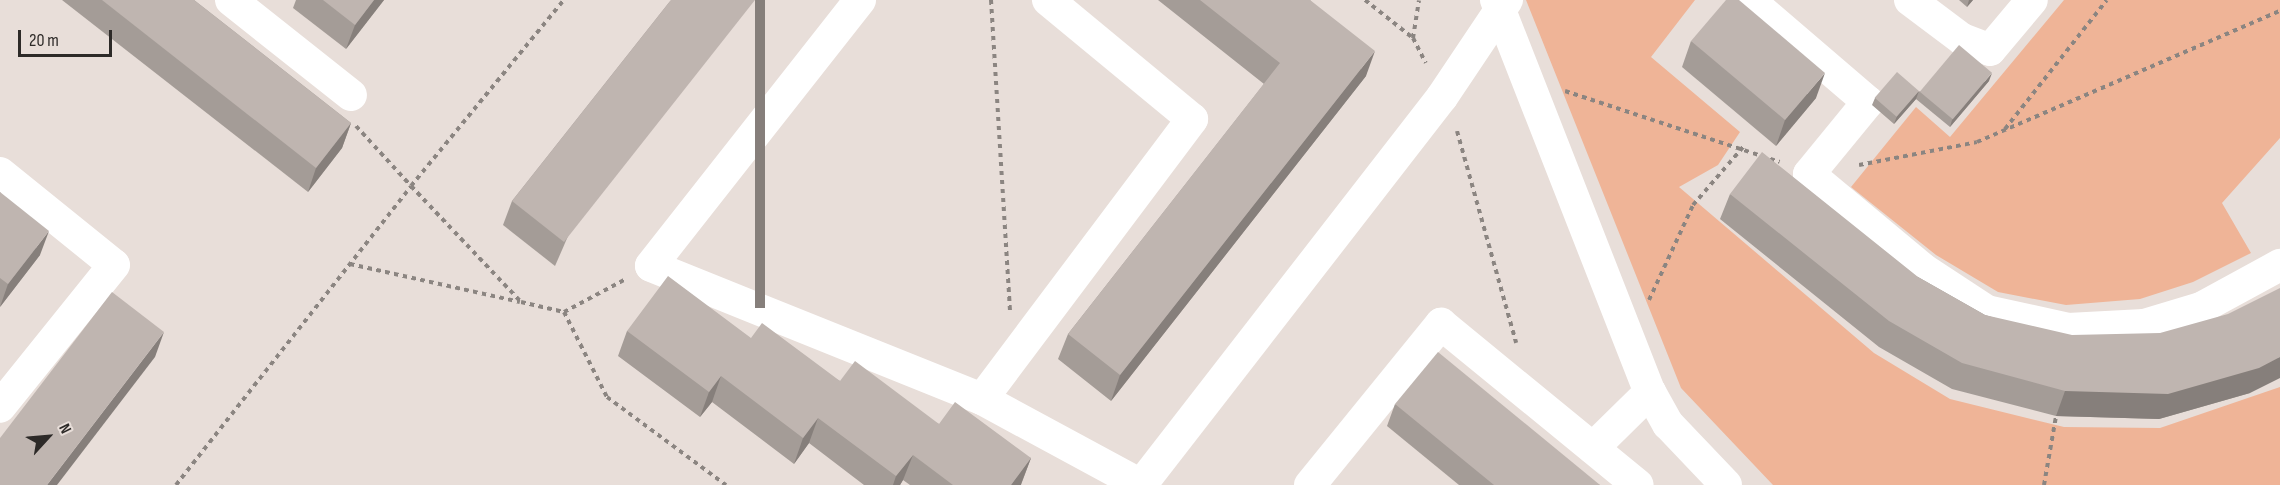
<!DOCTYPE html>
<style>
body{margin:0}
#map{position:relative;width:2280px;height:485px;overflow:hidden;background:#e8ded9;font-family:"Sofia Sans Condensed",sans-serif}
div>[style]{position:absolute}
.green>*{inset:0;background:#efb497}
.path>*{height:4px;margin-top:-2px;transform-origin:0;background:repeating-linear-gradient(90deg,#8b8581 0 4.5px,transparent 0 9px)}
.minor>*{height:32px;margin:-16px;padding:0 16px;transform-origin:16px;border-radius:16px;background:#fff}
.wall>*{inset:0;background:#a49c97}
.shaded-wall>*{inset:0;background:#867f7b;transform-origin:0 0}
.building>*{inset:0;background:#bfb5b0;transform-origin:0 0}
span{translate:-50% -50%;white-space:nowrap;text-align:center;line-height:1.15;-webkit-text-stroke:5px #e8ded9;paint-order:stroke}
.north{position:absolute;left:18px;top:407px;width:60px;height:60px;-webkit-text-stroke:4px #e8ded9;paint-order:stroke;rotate:64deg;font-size:16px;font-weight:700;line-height:24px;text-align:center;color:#2d2a28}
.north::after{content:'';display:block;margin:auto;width:21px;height:27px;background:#2d2a28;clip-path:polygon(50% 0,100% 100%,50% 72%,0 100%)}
.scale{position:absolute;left:18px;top:30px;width:94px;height:27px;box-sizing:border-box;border:3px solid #2d2a28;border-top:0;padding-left:8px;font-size:18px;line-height:21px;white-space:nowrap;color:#2d2a28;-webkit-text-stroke:4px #e8ded9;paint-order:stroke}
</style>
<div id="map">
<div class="green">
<div style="clip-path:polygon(1526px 0,1695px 0,1651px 57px,1740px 132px,1718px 165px,1679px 187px,1874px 353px,1950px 399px,2064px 427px,2160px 428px,2280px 387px,2280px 485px,1773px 485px,1681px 388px)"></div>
<div style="clip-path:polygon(2064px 0,2280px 0,2280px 138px,2222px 203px,2251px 253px,2193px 282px,2140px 299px,2066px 305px,1998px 292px,1936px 255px,1851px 187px,1916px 107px,1950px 137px)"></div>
</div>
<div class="path">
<div style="left:991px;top:0;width:311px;rotate:86.5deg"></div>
<div style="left:1365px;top:0;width:61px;rotate:38.4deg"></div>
<div style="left:1413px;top:38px;width:28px;rotate:63deg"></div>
<div style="left:1413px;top:38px;width:38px;rotate:-81deg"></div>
<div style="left:1565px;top:91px;width:226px;rotate:18.3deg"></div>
<div style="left:356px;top:126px;width:81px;rotate:47.5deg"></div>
<div style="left:411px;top:186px;width:241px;rotate:-50.6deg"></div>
<div style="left:2005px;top:129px;width:164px;rotate:-51.7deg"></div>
<div style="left:1457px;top:131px;width:220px;rotate:74.4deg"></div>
<div style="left:1859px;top:165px;width:120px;rotate:-11deg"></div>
<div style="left:1977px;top:142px;width:330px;rotate:-23.4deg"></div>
<div style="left:350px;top:264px;width:174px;rotate:12.6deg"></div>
<div style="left:1649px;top:300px;width:105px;rotate:-65.1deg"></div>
<div style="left:1693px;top:205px;width:78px;rotate:-49.2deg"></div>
<div style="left:564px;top:312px;width:95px;rotate:63.2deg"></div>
<div style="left:607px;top:397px;width:148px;rotate:36.5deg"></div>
<div style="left:176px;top:485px;width:380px;rotate:-51.8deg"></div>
<div style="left:411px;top:186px;width:160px;rotate:46.5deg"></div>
<div style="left:521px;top:302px;width:44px;rotate:13.1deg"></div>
<div style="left:564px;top:312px;width:68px;rotate:-28.1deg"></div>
<div style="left:2044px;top:485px;width:70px;rotate:-80.1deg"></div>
</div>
<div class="minor">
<div style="left:231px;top:0;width:153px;rotate:38.4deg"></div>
<div style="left:860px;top:0;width:338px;rotate:128.2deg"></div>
<div style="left:651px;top:266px;width:357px;rotate:21.9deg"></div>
<div style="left:982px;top:399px;width:350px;rotate:-53.1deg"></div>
<div style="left:1192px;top:119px;width:187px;rotate:-140.4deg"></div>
<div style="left:1496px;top:0;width:421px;rotate:68.6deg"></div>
<div style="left:1650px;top:392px;width:37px;rotate:61deg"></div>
<div style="left:1668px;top:424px;width:84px;rotate:46.4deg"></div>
<div style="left:1749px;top:0;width:157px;rotate:40.6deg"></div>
<div style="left:1868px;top:102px;width:93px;rotate:129.3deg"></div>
<div style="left:1809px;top:174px;width:148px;rotate:39.8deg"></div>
<div style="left:1923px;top:269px;width:77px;rotate:33.3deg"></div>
<div style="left:1987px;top:311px;width:83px;rotate:12.5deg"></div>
<div style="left:2068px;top:329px;width:76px;rotate:-3deg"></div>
<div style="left:2144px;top:325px;width:59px;rotate:-16.6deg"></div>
<div style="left:2201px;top:308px;width:90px;rotate:-28.6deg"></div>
<div style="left:1910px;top:0;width:65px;rotate:36.9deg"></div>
<div style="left:1962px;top:39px;width:30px;rotate:21deg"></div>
<div style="left:1990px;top:50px;width:65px;rotate:-50deg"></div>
<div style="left:0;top:173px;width:146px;rotate:38.9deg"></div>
<div style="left:114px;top:265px;width:182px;rotate:128.8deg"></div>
<div style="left:982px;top:399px;width:181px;rotate:28.4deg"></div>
<div style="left:1141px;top:485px;width:491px;rotate:-52.2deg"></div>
<div style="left:1442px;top:97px;width:117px;rotate:-56.2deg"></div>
<div style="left:1593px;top:448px;width:80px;rotate:-44.5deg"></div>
<div style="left:1310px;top:485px;width:208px;rotate:-50.9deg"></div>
<div style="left:1441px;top:324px;width:254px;rotate:39.3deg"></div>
</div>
<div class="wall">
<div style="clip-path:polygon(62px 0,194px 0,351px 123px,342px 148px,308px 192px)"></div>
<div style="clip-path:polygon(296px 0,384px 0,346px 49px,293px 8px)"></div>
<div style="clip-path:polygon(671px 0,555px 266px,503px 225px,512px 201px)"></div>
<div style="clip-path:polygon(1158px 0,1310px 0,1366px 76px,1111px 401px,1058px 359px,1068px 334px,1264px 84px)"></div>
<div style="clip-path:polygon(1959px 0,1973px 0,1967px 7px)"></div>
<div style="clip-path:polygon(1691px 41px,1816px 98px,1776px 146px,1682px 67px)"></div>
<div style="clip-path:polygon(1989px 81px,1950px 127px,1916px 99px,1894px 124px,1872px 105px,1875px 98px)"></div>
<div style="clip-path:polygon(0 192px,40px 255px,0 307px)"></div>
<div style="clip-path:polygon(1730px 194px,1918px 277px,1985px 315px,2250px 393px,2159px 419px,2056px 416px,1952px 389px,1879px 347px,1720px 219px)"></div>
<div style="clip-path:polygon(627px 331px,751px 338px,840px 381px,939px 424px,1031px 458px,1021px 485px,910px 485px,903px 480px,900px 485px,864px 485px,809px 443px,794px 464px,712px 402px,700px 417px,618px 356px)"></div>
<div style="clip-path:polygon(1395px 404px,1600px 485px,1459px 485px,1387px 426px)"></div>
</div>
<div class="shaded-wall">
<div style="clip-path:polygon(374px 0,384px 0,346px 49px,355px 25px)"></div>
<div style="left:755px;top:0;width:10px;height:308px"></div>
<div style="clip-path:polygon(1969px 0,1973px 0,1967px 7px)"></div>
<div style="clip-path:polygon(1375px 51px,1366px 76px,1111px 401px,1120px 375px)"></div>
<div style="clip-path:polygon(1825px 73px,1816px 98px,1776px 146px,1785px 120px)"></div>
<div style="clip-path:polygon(1992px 73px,1989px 81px,1950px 127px,1952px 120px)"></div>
<div style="clip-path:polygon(1919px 91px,1916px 99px,1894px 124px,1897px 116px)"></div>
<div style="clip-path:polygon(351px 123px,342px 148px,308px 192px,316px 168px)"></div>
<div style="clip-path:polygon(49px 231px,40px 255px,0 307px,8px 284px)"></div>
<div style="clip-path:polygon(164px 332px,155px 357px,57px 485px,47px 485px)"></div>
<div style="clip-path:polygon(2280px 357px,2280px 378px,2250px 393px,2159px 419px,2056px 416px,2065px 391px)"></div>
<div style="clip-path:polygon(721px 376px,712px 402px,700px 417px,709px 392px)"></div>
<div style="clip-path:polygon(818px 418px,809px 443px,794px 464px,803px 438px)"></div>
<div style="clip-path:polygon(913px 455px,903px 480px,900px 485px,893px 485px,896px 476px)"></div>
<div style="clip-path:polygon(1031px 458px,1021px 484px,1021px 485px,1011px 485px)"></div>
</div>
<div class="building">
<div style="clip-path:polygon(102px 0,194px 0,351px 123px,316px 168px)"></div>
<div style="clip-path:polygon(323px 0,374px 0,355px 25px)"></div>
<div style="clip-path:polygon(671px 0,755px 0,564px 242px,512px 201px)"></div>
<div style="clip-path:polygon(1200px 0,1310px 0,1375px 51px,1120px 375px,1068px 334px,1280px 63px)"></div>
<div style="clip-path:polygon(1726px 0,1739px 0,1825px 73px,1785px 120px,1691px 41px)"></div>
<div style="left:1959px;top:45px;width:43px;height:61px;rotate:40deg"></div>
<div style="left:1897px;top:72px;width:29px;height:34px;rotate:41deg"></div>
<div style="clip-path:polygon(1762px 152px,1918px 277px,1985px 315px,2072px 335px,2160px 333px,2228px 314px,2280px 288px,2280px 357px,2259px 368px,2168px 394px,2065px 391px,1962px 363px,1889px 321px,1730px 194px)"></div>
<div style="clip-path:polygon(0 192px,49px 231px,8px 284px,0 278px)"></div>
<div style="clip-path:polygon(668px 276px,751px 338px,762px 323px,840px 381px,855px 361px,939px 424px,955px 402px,1031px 458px,1011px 485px,953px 485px,913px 455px,896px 476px,818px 418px,803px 438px,721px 376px,709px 392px,627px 331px)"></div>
<div style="clip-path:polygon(112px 292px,164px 332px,47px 485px,0 485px,0 438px)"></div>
<div style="clip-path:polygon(1438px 352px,1600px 485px,1494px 485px,1395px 404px)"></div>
</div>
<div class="north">N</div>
<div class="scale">20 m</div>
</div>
